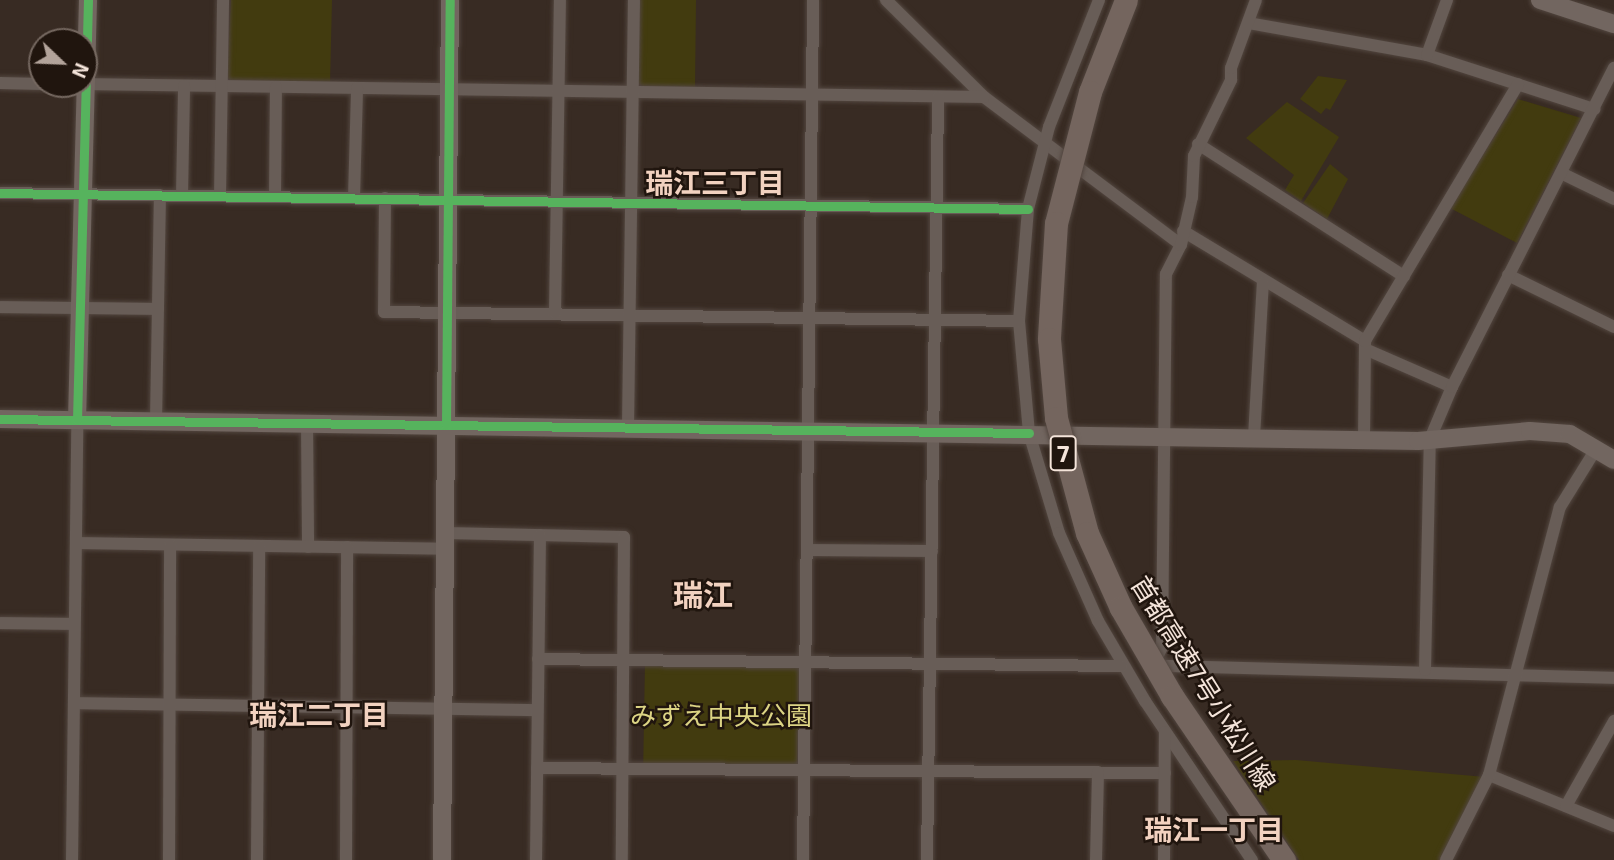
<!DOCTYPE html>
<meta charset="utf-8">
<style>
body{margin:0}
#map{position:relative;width:1614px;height:860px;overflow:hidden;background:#382b23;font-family:"Exo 2","Noto Sans JP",sans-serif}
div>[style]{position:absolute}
.green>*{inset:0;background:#423b0f;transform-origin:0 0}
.roads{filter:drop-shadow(0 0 2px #52463f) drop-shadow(0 0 2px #52463f)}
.street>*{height:12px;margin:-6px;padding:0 6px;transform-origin:6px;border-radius:6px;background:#685d57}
.secondary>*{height:18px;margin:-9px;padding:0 9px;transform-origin:9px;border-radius:9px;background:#726660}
.bridges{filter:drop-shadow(0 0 2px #52463f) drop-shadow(0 0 2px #52463f)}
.highway-bridge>*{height:23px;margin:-11.5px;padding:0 11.5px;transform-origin:11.5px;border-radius:11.5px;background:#74655e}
.cycleway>*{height:9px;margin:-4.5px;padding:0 4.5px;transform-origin:4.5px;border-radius:4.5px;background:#56b35d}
span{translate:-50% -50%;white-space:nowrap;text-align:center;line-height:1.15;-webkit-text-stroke:5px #20150e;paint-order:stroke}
.shield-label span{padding:2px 5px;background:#20150e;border:2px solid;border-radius:5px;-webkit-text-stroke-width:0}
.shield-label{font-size:24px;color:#f4e4da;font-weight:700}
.street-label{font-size:26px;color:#f4e4da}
.park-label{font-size:26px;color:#dcd484}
.neighbourhood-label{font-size:28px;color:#f2d2c0;font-weight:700}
.quarter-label{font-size:30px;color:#f2d2c0;font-weight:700}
.north{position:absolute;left:28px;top:28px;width:70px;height:70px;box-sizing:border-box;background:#20150e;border:2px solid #756860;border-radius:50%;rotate:113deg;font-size:19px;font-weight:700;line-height:28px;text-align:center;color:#f4e4da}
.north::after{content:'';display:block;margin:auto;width:24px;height:32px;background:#b2a39a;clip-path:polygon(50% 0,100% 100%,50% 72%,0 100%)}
</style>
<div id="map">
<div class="green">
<div style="clip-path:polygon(231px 0,332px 0,330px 83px,231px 81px,227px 77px)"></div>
<div style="clip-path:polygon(639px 0,696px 0,695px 87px,643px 87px,637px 81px)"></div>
<div style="clip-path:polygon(1318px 76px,1347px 80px,1330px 110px,1326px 108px,1321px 114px,1300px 99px)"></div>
<div style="clip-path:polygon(1518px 99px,1581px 118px,1517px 243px,1450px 208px)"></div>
<div style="clip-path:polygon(1287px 102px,1339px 137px,1301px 201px,1285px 190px,1294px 175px,1246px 138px)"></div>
<div style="clip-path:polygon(1330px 164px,1348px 179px,1327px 219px,1303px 203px)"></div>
<div style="left:645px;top:663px;width:154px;height:104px;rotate:1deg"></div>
<div style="clip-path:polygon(1296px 760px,1485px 777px,1442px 860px,1299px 860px,1233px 761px)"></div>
</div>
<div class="roads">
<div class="street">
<div style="left:886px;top:0;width:138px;rotate:44.7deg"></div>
<div style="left:984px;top:97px;width:246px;rotate:36.9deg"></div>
<div style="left:1099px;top:0;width:136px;rotate:111.5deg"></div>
<div style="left:1049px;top:127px;width:85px;rotate:104.4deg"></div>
<div style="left:1028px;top:209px;width:112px;rotate:94.6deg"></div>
<div style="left:1019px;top:321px;width:112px;rotate:84.9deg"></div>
<div style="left:1029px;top:433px;width:104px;rotate:73.3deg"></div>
<div style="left:1059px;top:533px;width:96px;rotate:66.1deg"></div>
<div style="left:1098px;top:621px;width:93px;rotate:59.6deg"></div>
<div style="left:1145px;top:701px;width:192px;rotate:56.1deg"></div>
<div style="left:1248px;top:23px;width:182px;rotate:10.1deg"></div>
<div style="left:1427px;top:55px;width:176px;rotate:17.9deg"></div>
<div style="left:1427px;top:55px;width:59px;rotate:-70deg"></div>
<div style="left:0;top:83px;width:42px;rotate:1.4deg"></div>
<div style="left:81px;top:84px;width:903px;rotate:0.82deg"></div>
<div style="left:1198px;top:144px;width:245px;rotate:32.7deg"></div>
<div style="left:1561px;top:173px;width:59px;rotate:26.1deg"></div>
<div style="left:0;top:193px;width:1028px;rotate:0.89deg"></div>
<div style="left:182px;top:195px;width:109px;rotate:-88.9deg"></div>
<div style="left:220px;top:196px;width:196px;rotate:-89.1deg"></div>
<div style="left:275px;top:197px;width:110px;rotate:-89.5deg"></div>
<div style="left:354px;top:198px;width:110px;rotate:-88.4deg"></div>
<div style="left:385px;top:198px;width:114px;rotate:90.5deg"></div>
<div style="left:384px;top:312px;width:635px;rotate:0.81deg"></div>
<div style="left:1183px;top:231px;width:213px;rotate:31.1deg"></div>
<div style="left:1508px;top:275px;width:118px;rotate:26.1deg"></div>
<div style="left:0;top:307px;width:158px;rotate:0.7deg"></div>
<div style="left:555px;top:313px;width:313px;rotate:-89.1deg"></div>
<div style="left:1365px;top:349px;width:95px;rotate:23.6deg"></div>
<div style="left:156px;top:421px;width:226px;rotate:-89deg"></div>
<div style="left:307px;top:422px;width:125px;rotate:89.5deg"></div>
<div style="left:628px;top:427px;width:427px;rotate:-89.2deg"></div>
<div style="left:1254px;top:437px;width:154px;rotate:-86.7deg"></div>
<div style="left:1364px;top:439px;width:98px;rotate:-89.4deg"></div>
<div style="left:1365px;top:341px;width:299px;rotate:-59.2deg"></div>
<div style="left:446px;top:533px;width:178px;rotate:1.3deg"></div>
<div style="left:624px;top:537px;width:323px;rotate:90.4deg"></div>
<div style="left:76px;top:543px;width:369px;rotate:0.9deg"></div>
<div style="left:808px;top:550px;width:124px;rotate:0.5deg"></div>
<div style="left:0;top:623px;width:74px;rotate:0.8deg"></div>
<div style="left:1158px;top:655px;width:9px;rotate:-63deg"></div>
<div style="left:1162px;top:647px;width:373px;rotate:-89.4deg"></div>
<div style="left:1166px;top:274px;width:33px;rotate:-63deg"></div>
<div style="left:1181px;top:245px;width:49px;rotate:-77.1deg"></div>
<div style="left:1192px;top:197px;width:41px;rotate:-87.2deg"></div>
<div style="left:1194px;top:156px;width:85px;rotate:-64deg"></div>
<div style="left:1231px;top:80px;width:12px;rotate:-90deg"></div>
<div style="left:1231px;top:68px;width:72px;rotate:-69.8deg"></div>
<div style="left:538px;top:659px;width:584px;rotate:0.69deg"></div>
<div style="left:1165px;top:666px;width:449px;rotate:1.5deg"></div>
<div style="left:1425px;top:670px;width:231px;rotate:-88.8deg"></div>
<div style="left:1430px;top:439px;width:56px;rotate:-67.1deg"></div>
<div style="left:1452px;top:387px;width:358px;rotate:-63.1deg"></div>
<div style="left:74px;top:703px;width:463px;rotate:0.9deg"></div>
<div style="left:537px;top:768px;width:628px;rotate:0.46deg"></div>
<div style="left:1489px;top:775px;width:135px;rotate:22.2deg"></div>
<div style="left:1566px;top:806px;width:98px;rotate:-60.5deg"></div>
<div style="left:72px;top:860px;width:440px;rotate:-89.3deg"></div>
<div style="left:169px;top:860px;width:315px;rotate:-89.8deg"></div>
<div style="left:257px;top:860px;width:314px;rotate:-89.6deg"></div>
<div style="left:346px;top:860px;width:313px;rotate:-89.8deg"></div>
<div style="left:536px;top:860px;width:325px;rotate:-89.3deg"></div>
<div style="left:803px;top:860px;width:860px;rotate:-89.33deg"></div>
<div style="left:927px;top:860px;width:763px;rotate:-89.17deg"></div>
<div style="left:1096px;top:860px;width:88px;rotate:-88.7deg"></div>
<div style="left:1164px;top:860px;width:128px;rotate:-89.6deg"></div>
<div style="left:1446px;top:860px;width:95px;rotate:-63.2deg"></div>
<div style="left:1489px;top:775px;width:277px;rotate:-75.2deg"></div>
<div style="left:1560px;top:507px;width:68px;rotate:-58.2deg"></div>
</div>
<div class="secondary">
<div style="left:1540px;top:0;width:78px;rotate:18deg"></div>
<div style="left:0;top:419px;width:1418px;rotate:0.89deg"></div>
<div style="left:1418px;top:441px;width:112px;rotate:-5.1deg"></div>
<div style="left:1530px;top:431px;width:40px;rotate:4.3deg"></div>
<div style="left:1570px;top:434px;width:51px;rotate:30.6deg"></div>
<div style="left:77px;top:420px;width:420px;rotate:-88.5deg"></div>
<div style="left:442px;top:860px;width:860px;rotate:-89.47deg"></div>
</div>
</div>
<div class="bridges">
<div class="highway-bridge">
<div style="left:1126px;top:0;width:99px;rotate:111.4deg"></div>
<div style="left:1090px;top:92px;width:135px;rotate:104.5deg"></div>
<div style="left:1056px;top:223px;width:116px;rotate:93.5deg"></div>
<div style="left:1049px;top:339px;width:79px;rotate:84.9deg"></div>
<div style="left:1056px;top:418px;width:119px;rotate:74.9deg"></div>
<div style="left:1087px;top:533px;width:82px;rotate:65.6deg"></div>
<div style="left:1121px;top:608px;width:102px;rotate:59.9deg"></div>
<div style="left:1172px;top:696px;width:199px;rotate:55.7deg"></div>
</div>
</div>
<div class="cycleway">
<div style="left:0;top:193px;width:1028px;rotate:0.89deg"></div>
<div style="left:0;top:419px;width:1029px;rotate:0.78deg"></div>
<div style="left:77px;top:420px;width:420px;rotate:-88.5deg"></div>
<div style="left:446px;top:425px;width:425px;rotate:-89.5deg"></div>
</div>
<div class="shield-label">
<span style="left:1063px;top:453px">7</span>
</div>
<div class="street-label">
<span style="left:1204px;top:683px;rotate:58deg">首都高速7号小松川線</span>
</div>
<div class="park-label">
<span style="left:721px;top:715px">みずえ中央公園</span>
</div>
<div class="neighbourhood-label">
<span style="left:715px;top:182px">瑞江三丁目</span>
<span style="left:319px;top:714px">瑞江二丁目</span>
<span style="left:1214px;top:829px">瑞江一丁目</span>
</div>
<div class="quarter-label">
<span style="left:703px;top:594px">瑞江</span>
</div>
<div class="north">N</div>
</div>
